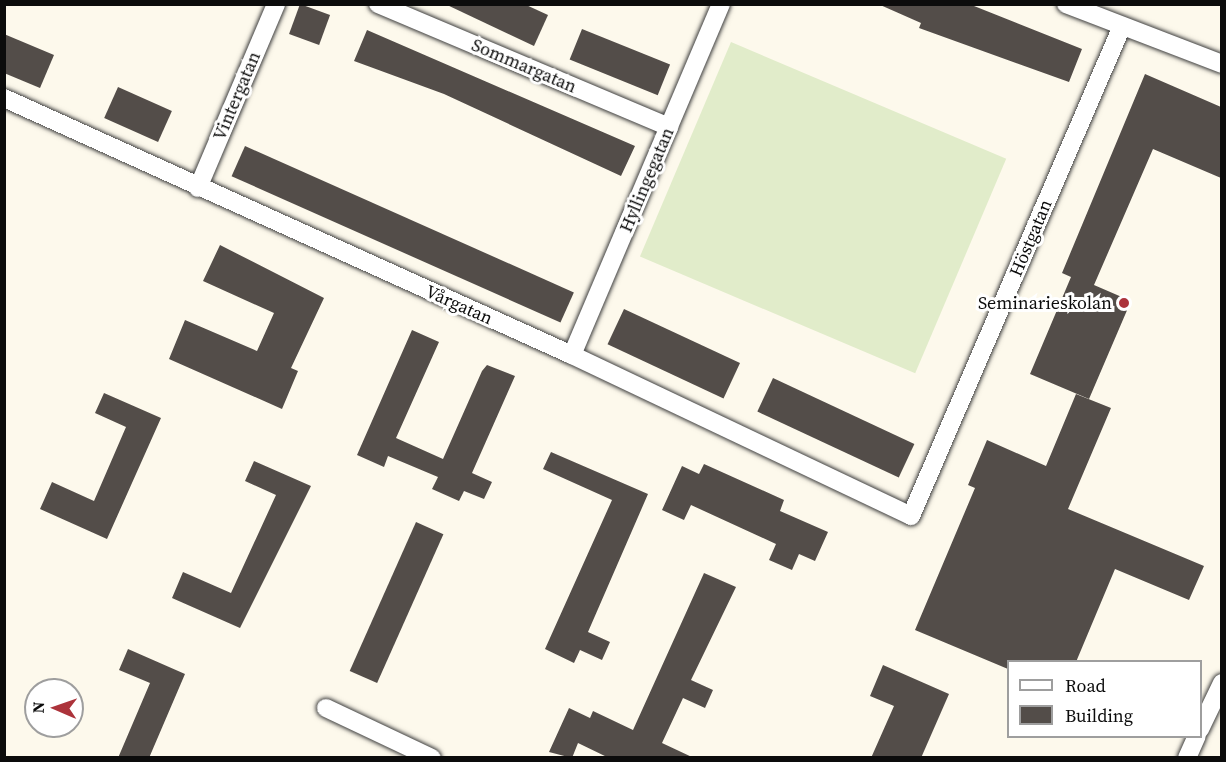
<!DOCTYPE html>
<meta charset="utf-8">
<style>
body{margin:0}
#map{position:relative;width:1226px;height:762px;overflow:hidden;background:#fdf9ec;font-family:"Source Serif 4",serif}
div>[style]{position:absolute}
.pitch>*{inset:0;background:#e1ecca;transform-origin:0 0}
.building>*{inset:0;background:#534d49;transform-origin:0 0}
.roads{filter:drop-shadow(0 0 2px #3f3f3f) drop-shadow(0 0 2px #3f3f3f)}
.street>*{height:18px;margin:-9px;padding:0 9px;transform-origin:9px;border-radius:9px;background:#fff}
.dots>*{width:16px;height:16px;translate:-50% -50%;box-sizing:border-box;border:3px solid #fff;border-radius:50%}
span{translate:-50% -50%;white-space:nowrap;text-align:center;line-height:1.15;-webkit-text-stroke:6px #fff;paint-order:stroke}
.street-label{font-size:18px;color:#0c0c0c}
.poi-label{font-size:18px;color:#0c0c0c}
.right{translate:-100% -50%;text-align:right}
.frame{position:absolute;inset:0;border:6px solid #0c0c0c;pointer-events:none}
.legend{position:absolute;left:1007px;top:660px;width:195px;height:78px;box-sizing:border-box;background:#fff;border:2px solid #9e9e9e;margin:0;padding:8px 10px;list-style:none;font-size:18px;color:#0c0c0c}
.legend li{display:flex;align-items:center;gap:12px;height:30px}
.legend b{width:30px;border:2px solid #9e9e9e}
.north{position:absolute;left:24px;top:678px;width:60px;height:60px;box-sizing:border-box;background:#fff;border:2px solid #9e9e9e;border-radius:50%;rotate:272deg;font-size:16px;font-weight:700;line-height:24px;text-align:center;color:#0c0c0c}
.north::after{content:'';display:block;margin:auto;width:21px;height:27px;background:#ac333b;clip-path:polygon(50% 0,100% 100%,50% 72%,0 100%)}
</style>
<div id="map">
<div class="pitch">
<div style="left:731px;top:42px;width:299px;height:233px;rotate:23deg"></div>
</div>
<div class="building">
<div style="left:300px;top:4px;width:32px;height:32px;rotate:20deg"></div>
<div style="clip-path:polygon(445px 4px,524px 4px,548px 15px,534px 46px)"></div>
<div style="clip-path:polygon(878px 4px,969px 4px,1082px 49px,1069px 82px,919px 28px,921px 23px)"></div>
<div style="left:582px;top:29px;width:95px;height:33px;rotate:22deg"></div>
<div style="clip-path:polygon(367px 30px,635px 146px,621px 176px,444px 94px,354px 61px)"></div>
<div style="clip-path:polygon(4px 34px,54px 55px,40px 88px,4px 73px)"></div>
<div style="clip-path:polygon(1145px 74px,1221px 107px,1221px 178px,1153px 149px,1094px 285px,1131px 301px,1089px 399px,1030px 374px,1071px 277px,1062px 273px)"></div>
<div style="left:118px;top:87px;width:59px;height:34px;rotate:24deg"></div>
<div style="left:245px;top:146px;width:360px;height:33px;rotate:24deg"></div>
<div style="clip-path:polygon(220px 245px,324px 298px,291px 368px,298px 371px,282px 409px,169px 359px,185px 320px,257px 351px,274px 313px,203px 281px)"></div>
<div style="left:624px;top:309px;width:128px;height:39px;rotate:25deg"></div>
<div style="clip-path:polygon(412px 330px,439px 342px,396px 438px,443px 459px,482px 371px,487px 365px,515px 376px,472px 473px,492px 482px,484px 499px,464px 491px,459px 501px,432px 489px,438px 477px,388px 456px,384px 467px,357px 455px)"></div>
<div style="left:773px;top:378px;width:156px;height:37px;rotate:25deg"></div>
<div style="clip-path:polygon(104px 393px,161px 418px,107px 539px,40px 509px,52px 482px,94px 501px,126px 427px,95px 413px)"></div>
<div style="clip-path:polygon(1076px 394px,1111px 408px,1068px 509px,1204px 566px,1189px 600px,1115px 569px,1076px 662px,1008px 662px,1008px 669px,915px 630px,975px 488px,968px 485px,987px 440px,1046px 466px)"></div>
<div style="clip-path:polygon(551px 452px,648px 494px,588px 632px,610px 642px,602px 660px,580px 650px,574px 663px,545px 649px,612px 500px,543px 469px)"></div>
<div style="clip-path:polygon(254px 461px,311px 486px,240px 628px,172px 598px,183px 572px,231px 593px,276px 495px,245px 481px)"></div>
<div style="clip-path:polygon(704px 464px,784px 500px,780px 511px,828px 532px,815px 561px,799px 554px,792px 570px,769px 560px,776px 544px,691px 505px,684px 520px,662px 510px,682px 466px,699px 474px)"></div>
<div style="left:416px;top:522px;width:30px;height:163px;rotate:24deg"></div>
<div style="clip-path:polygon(704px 573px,736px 587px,691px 680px,713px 690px,705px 708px,683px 698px,662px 743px,694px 758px,609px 758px,578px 743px,572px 758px,549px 752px,569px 708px,590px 718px,593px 711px,633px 730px)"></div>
<div style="clip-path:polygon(128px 649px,185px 674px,149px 758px,118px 758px,150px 683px,119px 670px)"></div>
<div style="clip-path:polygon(883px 665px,949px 694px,921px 758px,871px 758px,894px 706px,870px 696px)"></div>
</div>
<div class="roads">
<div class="street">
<div style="left:378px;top:4px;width:316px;rotate:22.9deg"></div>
<div style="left:1066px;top:4px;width:167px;rotate:21deg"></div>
<div style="left:4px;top:98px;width:623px;rotate:24.35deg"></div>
<div style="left:572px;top:355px;width:375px;rotate:25.4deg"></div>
<div style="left:911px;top:516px;width:533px;rotate:-66.7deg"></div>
<div style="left:198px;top:188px;width:200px;rotate:-67deg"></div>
<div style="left:572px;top:355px;width:381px;rotate:-67deg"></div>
<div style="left:326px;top:708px;width:117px;rotate:25.3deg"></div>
<div style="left:1200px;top:729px;width:51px;rotate:-64.4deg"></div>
<div style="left:1187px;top:758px;width:24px;rotate:-66deg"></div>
</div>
</div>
<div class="dots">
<div style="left:1124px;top:303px;background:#ac333b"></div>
</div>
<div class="street-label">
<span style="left:524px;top:66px;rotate:23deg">Sommargatan</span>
<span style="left:237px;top:96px;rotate:-67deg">Vintergatan</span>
<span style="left:647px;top:180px;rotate:-67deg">Hyllingegatan</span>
<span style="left:1031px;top:238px;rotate:-67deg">Höstgatan</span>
<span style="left:459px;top:305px;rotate:24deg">Vårgatan</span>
</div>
<div class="poi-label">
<span class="right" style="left:1112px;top:303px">Seminarieskolan</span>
</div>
<div class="frame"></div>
<ul class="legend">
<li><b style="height:8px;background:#fff"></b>Road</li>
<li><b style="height:16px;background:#534d49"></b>Building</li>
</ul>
<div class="north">N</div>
</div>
